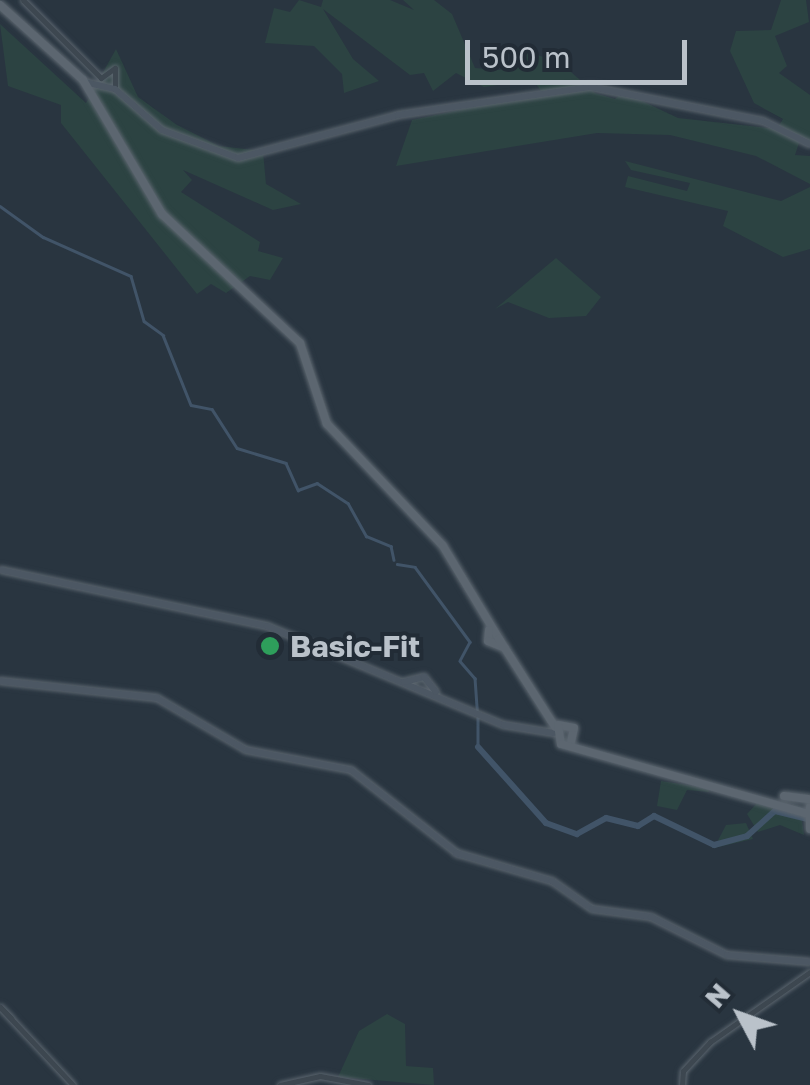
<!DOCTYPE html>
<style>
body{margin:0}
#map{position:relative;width:810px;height:1085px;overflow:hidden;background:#293540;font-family:"Golos Text",sans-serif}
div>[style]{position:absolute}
.green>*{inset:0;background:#2c4342}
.stream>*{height:2.5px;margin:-1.25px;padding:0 1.25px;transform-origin:1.25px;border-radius:1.25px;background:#415468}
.river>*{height:6px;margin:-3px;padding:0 3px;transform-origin:3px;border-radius:3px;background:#415468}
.roads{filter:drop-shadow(0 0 2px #5b656e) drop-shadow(0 0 2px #5b656e)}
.tertiary>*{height:5px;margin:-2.5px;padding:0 2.5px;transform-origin:2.5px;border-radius:2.5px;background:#3d4750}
.secondary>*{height:6px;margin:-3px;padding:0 3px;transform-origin:3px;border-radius:3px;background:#4c5763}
.primary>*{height:8px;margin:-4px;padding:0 4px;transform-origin:4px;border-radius:4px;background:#5c6670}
.dots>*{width:28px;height:28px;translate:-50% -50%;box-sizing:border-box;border:5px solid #222c36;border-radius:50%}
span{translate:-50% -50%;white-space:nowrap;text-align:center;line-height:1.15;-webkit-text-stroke:8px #222c36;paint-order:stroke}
.poi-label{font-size:30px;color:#bac2ca;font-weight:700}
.left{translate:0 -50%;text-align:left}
.north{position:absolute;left:690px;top:965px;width:100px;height:100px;-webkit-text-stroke:8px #222c36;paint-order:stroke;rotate:311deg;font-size:28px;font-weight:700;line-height:40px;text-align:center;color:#bac2ca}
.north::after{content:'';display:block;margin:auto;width:35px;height:45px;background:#bac2ca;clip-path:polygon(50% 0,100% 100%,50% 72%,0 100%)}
.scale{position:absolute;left:465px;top:40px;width:222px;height:45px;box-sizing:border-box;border:5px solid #bac2ca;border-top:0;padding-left:12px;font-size:30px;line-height:35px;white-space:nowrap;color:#bac2ca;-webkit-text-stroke:8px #222c36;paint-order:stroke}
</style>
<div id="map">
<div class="green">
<div style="clip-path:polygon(299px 0,321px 7px,323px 0,390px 0,414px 10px,403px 0,434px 0,452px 14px,475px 68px,500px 70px,523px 49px,563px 65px,595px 93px,615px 99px,623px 92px,678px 118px,777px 129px,783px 119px,754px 103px,730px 51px,736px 31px,771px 30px,781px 0,806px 0,809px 22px,775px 36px,787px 66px,779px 73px,810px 95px,810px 141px,801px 137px,795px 155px,810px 156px,810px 184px,756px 156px,670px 135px,597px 133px,396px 166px,412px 120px,542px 92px,533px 80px,484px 87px,456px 73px,433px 91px,424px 73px,410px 75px,323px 9px,353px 59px,379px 81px,344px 93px,342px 74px,314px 46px,265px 43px,274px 8px,290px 12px)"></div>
<div style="clip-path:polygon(0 24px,86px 103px,116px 49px,138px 97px,177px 125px,219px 146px,263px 151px,266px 184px,301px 204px,273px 210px,183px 170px,192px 180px,181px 192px,260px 242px,258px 251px,283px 258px,270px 280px,250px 276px,226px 293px,211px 284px,197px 294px,61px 123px,61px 105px,8px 86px)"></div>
<div style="clip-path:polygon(625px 161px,781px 201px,810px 187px,810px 249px,783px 257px,723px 226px,728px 211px,625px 187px,628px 176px,687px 191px,690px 183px,631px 170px)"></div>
<div style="clip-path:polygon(556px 258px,601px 297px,586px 316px,549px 318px,508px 302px,495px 309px)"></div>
<div style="clip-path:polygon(661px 781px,708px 788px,709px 792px,687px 790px,677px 810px,657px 806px)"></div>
<div style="clip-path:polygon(758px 802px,801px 813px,804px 835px,780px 825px,758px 832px,747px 814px)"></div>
<div style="clip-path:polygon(746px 823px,753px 839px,714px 848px,726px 825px)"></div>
<div style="clip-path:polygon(387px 1014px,405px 1024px,406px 1066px,433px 1068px,434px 1085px,338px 1077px,359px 1031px)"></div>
</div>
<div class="stream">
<div style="left:0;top:206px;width:53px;rotate:35.8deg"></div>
<div style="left:43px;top:237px;width:96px;rotate:23.9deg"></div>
<div style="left:131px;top:276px;width:47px;rotate:73.9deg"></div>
<div style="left:144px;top:321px;width:24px;rotate:36deg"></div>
<div style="left:163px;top:335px;width:75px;rotate:68.2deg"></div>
<div style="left:191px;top:405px;width:21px;rotate:11deg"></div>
<div style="left:212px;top:409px;width:46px;rotate:57.3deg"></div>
<div style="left:237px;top:448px;width:51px;rotate:17deg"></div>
<div style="left:286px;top:463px;width:30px;rotate:66deg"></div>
<div style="left:298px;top:490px;width:20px;rotate:-20deg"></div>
<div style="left:317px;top:483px;width:37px;rotate:33deg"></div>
<div style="left:348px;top:503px;width:38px;rotate:61deg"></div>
<div style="left:366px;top:536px;width:27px;rotate:22deg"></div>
<div style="left:391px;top:546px;width:14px;rotate:78deg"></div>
<div style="left:397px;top:564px;width:18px;rotate:9deg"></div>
<div style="left:415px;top:567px;width:93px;rotate:53.7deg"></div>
<div style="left:470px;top:642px;width:21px;rotate:118deg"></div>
<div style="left:460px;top:661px;width:23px;rotate:49deg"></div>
<div style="left:475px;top:678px;width:32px;rotate:86deg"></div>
<div style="left:478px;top:718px;width:29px;rotate:90deg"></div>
</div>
<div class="river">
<div style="left:478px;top:747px;width:102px;rotate:48.2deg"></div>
<div style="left:546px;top:823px;width:33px;rotate:20deg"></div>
<div style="left:577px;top:834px;width:33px;rotate:-29deg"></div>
<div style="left:606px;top:818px;width:33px;rotate:14deg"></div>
<div style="left:638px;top:826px;width:19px;rotate:-32deg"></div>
<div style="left:654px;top:816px;width:67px;rotate:25.8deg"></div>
<div style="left:714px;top:845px;width:34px;rotate:-15deg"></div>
<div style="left:747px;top:836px;width:38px;rotate:-42deg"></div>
<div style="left:775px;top:811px;width:36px;rotate:14deg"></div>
</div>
<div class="roads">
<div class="tertiary">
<div style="left:23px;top:0;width:110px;rotate:45deg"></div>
<div style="left:101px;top:78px;width:17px;rotate:-36deg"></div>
<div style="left:115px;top:68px;width:21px;rotate:90deg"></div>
<div style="left:0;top:1007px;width:107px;rotate:46.9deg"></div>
<div style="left:0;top:1007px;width:16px;rotate:45deg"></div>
<div style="left:280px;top:1085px;width:41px;rotate:-12.7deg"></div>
<div style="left:320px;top:1076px;width:49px;rotate:10.6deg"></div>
<div style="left:682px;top:1085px;width:14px;rotate:-86deg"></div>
<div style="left:683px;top:1071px;width:40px;rotate:-47deg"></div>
<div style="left:710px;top:1042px;width:122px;rotate:-35deg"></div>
</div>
<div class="secondary">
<div style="left:84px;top:82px;width:32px;rotate:13deg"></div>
<div style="left:115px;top:89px;width:62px;rotate:41.1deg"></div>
<div style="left:162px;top:130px;width:81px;rotate:20.2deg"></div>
<div style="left:238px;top:158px;width:166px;rotate:-15deg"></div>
<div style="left:398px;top:115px;width:195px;rotate:-8.3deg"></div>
<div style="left:591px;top:87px;width:175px;rotate:11.2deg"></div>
<div style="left:763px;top:121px;width:52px;rotate:26.1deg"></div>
<div style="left:1px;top:570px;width:272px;rotate:11.9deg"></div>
<div style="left:267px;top:626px;width:257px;rotate:22.7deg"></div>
<div style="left:504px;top:725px;width:50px;rotate:9.3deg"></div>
<div style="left:0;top:681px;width:158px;rotate:6.2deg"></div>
<div style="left:157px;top:698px;width:103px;rotate:30.3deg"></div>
<div style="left:246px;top:750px;width:107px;rotate:10.8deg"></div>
<div style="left:351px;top:770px;width:136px;rotate:38.1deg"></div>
<div style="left:404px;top:682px;width:21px;rotate:-14deg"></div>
<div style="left:424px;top:677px;width:19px;rotate:51deg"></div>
<div style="left:456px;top:853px;width:100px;rotate:16.3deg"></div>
<div style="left:552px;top:881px;width:49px;rotate:35deg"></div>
<div style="left:592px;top:909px;width:60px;rotate:7.7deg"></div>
<div style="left:651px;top:917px;width:85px;rotate:26.6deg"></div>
<div style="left:727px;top:955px;width:83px;rotate:4.8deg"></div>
</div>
<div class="primary">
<div style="left:0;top:5px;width:112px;rotate:42.1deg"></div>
<div style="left:83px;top:80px;width:156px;rotate:59.5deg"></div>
<div style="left:162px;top:214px;width:189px;rotate:43.1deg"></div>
<div style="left:300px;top:343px;width:85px;rotate:71.6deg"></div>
<div style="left:327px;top:424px;width:168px;rotate:46.4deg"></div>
<div style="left:443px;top:546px;width:109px;rotate:58.9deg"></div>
<div style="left:489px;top:630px;width:11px;rotate:95deg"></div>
<div style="left:488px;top:641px;width:18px;rotate:22deg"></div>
<div style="left:499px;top:639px;width:104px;rotate:57.5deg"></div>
<div style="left:571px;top:742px;width:14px;rotate:-78deg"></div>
<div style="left:574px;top:728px;width:16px;rotate:-169deg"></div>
<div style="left:558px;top:725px;width:19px;rotate:81deg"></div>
<div style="left:561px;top:744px;width:254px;rotate:15.8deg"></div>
<div style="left:784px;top:796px;width:26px;rotate:7deg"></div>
<div style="left:810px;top:807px;width:22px;rotate:90deg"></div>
</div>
</div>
<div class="dots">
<div style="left:270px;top:646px;background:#2e9e5b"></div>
</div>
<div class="poi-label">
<span class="left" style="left:290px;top:646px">Basic-Fit</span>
</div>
<div class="north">N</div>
<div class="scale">500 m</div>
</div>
